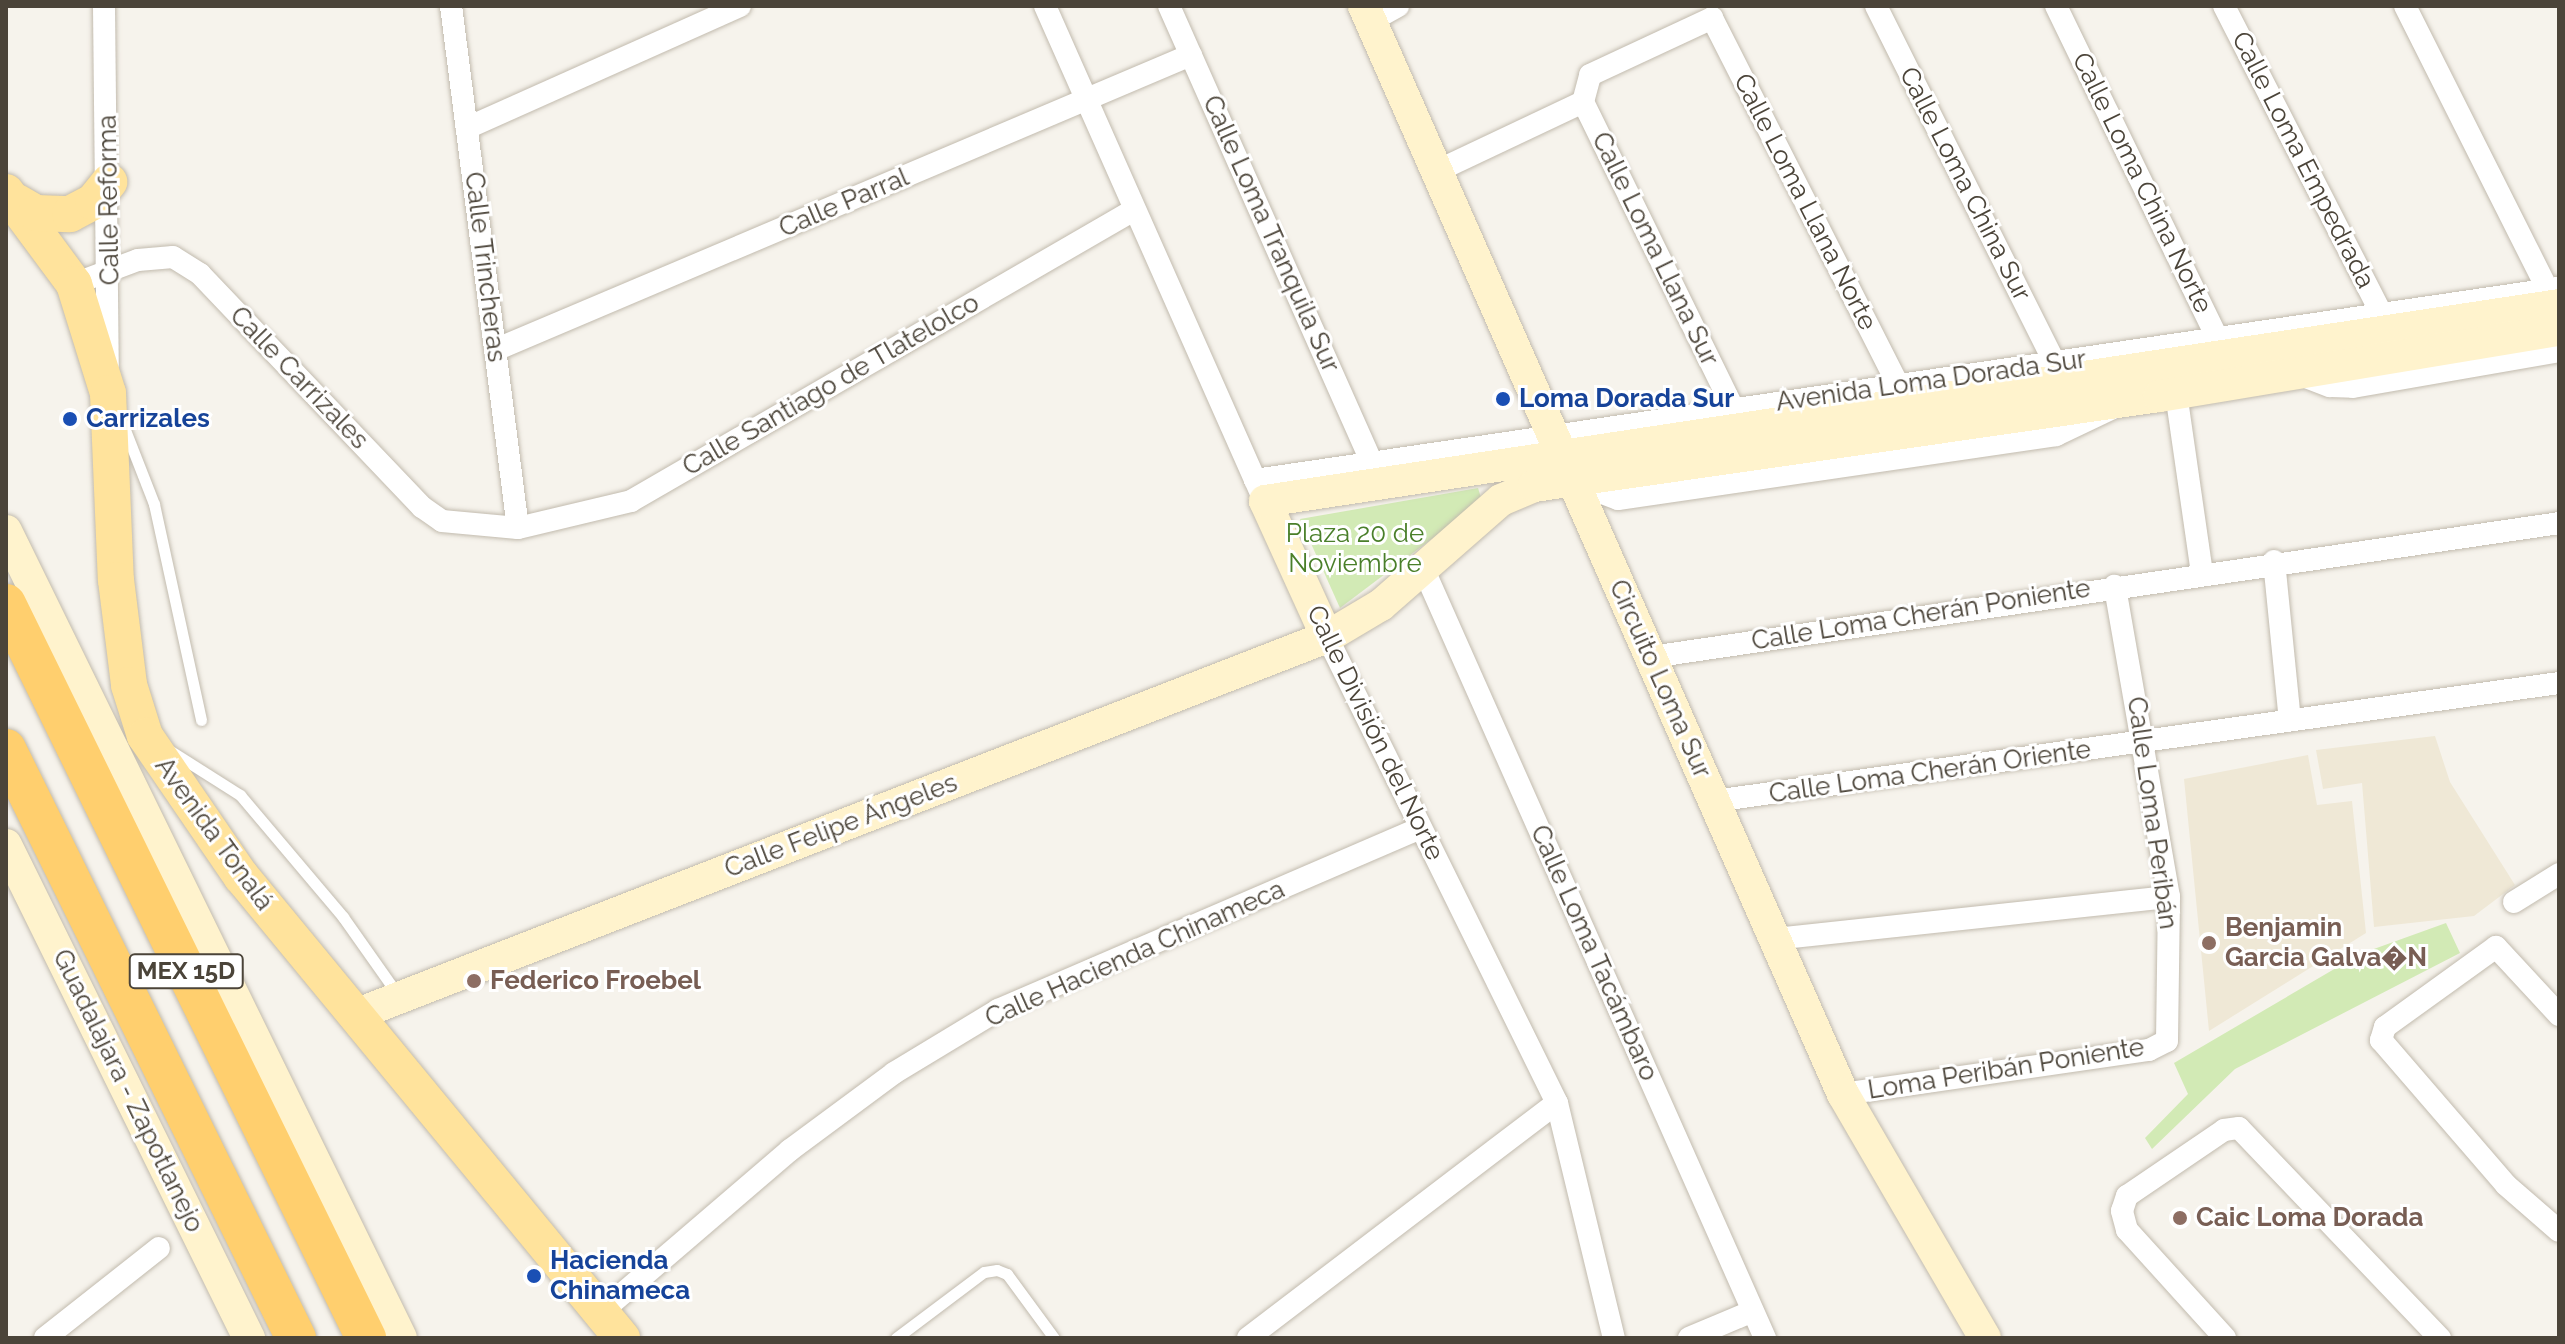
<!DOCTYPE html>
<meta charset="utf-8">
<style>
body{margin:0}
#map{position:relative;width:2565px;height:1344px;overflow:hidden;background:#f6f3ec;font-family:Raleway,sans-serif}
div>[style]{position:absolute}
.education>*{inset:0;background:#efe8d6}
.green>*{inset:0;background:#d2eab5}
.roads{filter:drop-shadow(0 0 2px #c2bbae) drop-shadow(0 0 2px #c2bbae)}
.lane>*{height:11px;margin:-5.5px;padding:0 5.5px;transform-origin:5.5px;border-radius:5.5px;background:#fff}
.street>*{height:22px;margin:-11px;padding:0 11px;transform-origin:11px;border-radius:11px;background:#fff}
.secondary>*{height:32px;margin:-16px;padding:0 16px;transform-origin:16px;border-radius:16px;background:#fff3cd}
.primary>*{height:36px;margin:-18px;padding:0 18px;transform-origin:18px;border-radius:18px;background:#ffe39c}
.highway>*{height:40px;margin:-20px;padding:0 20px;transform-origin:20px;border-radius:20px;background:#ffcf6e}
.dots>*{width:22px;height:22px;translate:-50% -50%;box-sizing:border-box;border:4px solid #fff;border-radius:50%}
span{translate:-50% -50%;white-space:nowrap;text-align:center;line-height:1.15;-webkit-text-stroke:6px #fff;paint-order:stroke}
.shield-label span{padding:2px 6px;background:#fff;border:2px solid;border-radius:6px;-webkit-text-stroke-width:0}
.shield-label{font-size:24px;color:#4b4439;font-weight:700}
.street-label{font-size:26px;color:#4b4439}
.transit-label{font-size:26px;color:#164399;font-weight:700}
.left{translate:0 -50%;text-align:left}
.park-label{font-size:26px;color:#4a7f2a}
.education-label{font-size:26px;color:#785e54;font-weight:700}
.frame{position:absolute;inset:0;border:8px solid #4b4439;pointer-events:none}
</style>
<div id="map">
<div class="education">
<div style="clip-path:polygon(2435px 736px,2450px 782px,2515px 885px,2474px 916px,2374px 927px,2362px 783px,2323px 789px,2316px 750px)"></div>
<div style="clip-path:polygon(2308px 755px,2317px 805px,2352px 801px,2366px 933px,2209px 1031px,2184px 779px)"></div>
</div>
<div class="green">
<div style="clip-path:polygon(1478px 488px,1482px 501px,1340px 608px,1300px 519px)"></div>
<div style="clip-path:polygon(2446px 923px,2460px 953px,2235px 1069px,2152px 1149px,2145px 1138px,2188px 1094px,2174px 1063px,2360px 954px)"></div>
</div>
<div class="roads">
<div class="lane">
<div style="left:122px;top:422px;width:88px;rotate:68.7deg"></div>
<div style="left:154px;top:504px;width:221px;rotate:77.7deg"></div>
<div style="left:166px;top:748px;width:88px;rotate:32.4deg"></div>
<div style="left:240px;top:795px;width:160px;rotate:49.8deg"></div>
<div style="left:343px;top:917px;width:95px;rotate:54.8deg"></div>
<div style="left:896px;top:1338px;width:110px;rotate:-36.9deg"></div>
<div style="left:984px;top:1272px;width:13px;rotate:-9deg"></div>
<div style="left:997px;top:1270px;width:11px;rotate:22deg"></div>
<div style="left:1007px;top:1274px;width:79px;rotate:53.7deg"></div>
</div>
<div class="street">
<div style="left:104px;top:6px;width:358px;rotate:89.4deg"></div>
<div style="left:451px;top:6px;width:526px;rotate:82.69deg"></div>
<div style="left:1045px;top:6px;width:531px;rotate:66.09deg"></div>
<div style="left:1169px;top:6px;width:500px;rotate:66.05deg"></div>
<div style="left:1876px;top:6px;width:399px;rotate:63.4deg"></div>
<div style="left:2056px;top:6px;width:382px;rotate:64.1deg"></div>
<div style="left:2224px;top:6px;width:347px;rotate:62.9deg"></div>
<div style="left:2405px;top:6px;width:318px;rotate:63.3deg"></div>
<div style="left:1371px;top:21px;width:31px;rotate:-29deg"></div>
<div style="left:467px;top:128px;width:299px;rotate:-24.1deg"></div>
<div style="left:1437px;top:171px;width:161px;rotate:-25.3deg"></div>
<div style="left:74px;top:284px;width:68px;rotate:-20.6deg"></div>
<div style="left:138px;top:260px;width:35px;rotate:-5deg"></div>
<div style="left:173px;top:257px;width:32px;rotate:32deg"></div>
<div style="left:200px;top:274px;width:322px;rotate:46.4deg"></div>
<div style="left:422px;top:507px;width:24px;rotate:35deg"></div>
<div style="left:442px;top:521px;width:76px;rotate:5.3deg"></div>
<div style="left:518px;top:528px;width:116px;rotate:-13.4deg"></div>
<div style="left:631px;top:501px;width:579px;rotate:-30.06deg"></div>
<div style="left:495px;top:350px;width:756px;rotate:-22.97deg"></div>
<div style="left:2298px;top:374px;width:34px;rotate:21deg"></div>
<div style="left:2330px;top:386px;width:23px;rotate:2deg"></div>
<div style="left:2353px;top:387px;width:209px;rotate:-9.9deg"></div>
<div style="left:2176px;top:393px;width:182px;rotate:81.8deg"></div>
<div style="left:1734px;top:410px;width:343px;rotate:-116.1deg"></div>
<div style="left:1583px;top:102px;width:28px;rotate:-75deg"></div>
<div style="left:1590px;top:75px;width:135px;rotate:-25deg"></div>
<div style="left:1712px;top:18px;width:411px;rotate:63.1deg"></div>
<div style="left:1255px;top:480px;width:1318px;rotate:-8.38deg"></div>
<div style="left:1574px;top:482px;width:47px;rotate:21.1deg"></div>
<div style="left:1618px;top:499px;width:443px;rotate:-8.3deg"></div>
<div style="left:2056px;top:435px;width:68px;rotate:-25.4deg"></div>
<div style="left:2274px;top:561px;width:160px;rotate:84.3deg"></div>
<div style="left:1423px;top:568px;width:843px;rotate:66.05deg"></div>
<div style="left:1327px;top:637px;width:520px;rotate:63.73deg"></div>
<div style="left:1557px;top:1103px;width:242px;rotate:76.4deg"></div>
<div style="left:1651px;top:657px;width:918px;rotate:-8.39deg"></div>
<div style="left:1714px;top:801px;width:853px;rotate:-7.95deg"></div>
<div style="left:2514px;top:902px;width:53px;rotate:-31.9deg"></div>
<div style="left:1775px;top:939px;width:396px;rotate:-6.1deg"></div>
<div style="left:2559px;top:1015px;width:93px;rotate:-132.8deg"></div>
<div style="left:2496px;top:947px;width:137px;rotate:144.2deg"></div>
<div style="left:2385px;top:1027px;width:14px;rotate:107deg"></div>
<div style="left:2381px;top:1040px;width:191px;rotate:49.2deg"></div>
<div style="left:2506px;top:1185px;width:70px;rotate:41deg"></div>
<div style="left:1843px;top:1094px;width:309px;rotate:-8.2deg"></div>
<div style="left:2149px;top:1050px;width:20px;rotate:-27deg"></div>
<div style="left:2167px;top:1041px;width:144px;rotate:-89.2deg"></div>
<div style="left:2169px;top:897px;width:316px;rotate:-99.9deg"></div>
<div style="left:600px;top:1313px;width:250px;rotate:-40.6deg"></div>
<div style="left:790px;top:1150px;width:129px;rotate:-36.5deg"></div>
<div style="left:894px;top:1073px;width:122px;rotate:-31.2deg"></div>
<div style="left:998px;top:1010px;width:460px;rotate:-23.3deg"></div>
<div style="left:45px;top:1338px;width:145px;rotate:-38.3deg"></div>
<div style="left:1248px;top:1338px;width:388px;rotate:-37.3deg"></div>
<div style="left:1689px;top:1338px;width:69px;rotate:-22.9deg"></div>
<div style="left:2225px;top:1338px;width:146px;rotate:-132.2deg"></div>
<div style="left:2127px;top:1230px;width:20px;rotate:-105deg"></div>
<div style="left:2122px;top:1211px;width:16px;rotate:-72deg"></div>
<div style="left:2127px;top:1196px;width:117px;rotate:-34.2deg"></div>
<div style="left:2224px;top:1130px;width:15px;rotate:-8deg"></div>
<div style="left:2239px;top:1128px;width:291px;rotate:46.3deg"></div>
</div>
<div class="secondary">
<div style="left:1364px;top:6px;width:1189px;rotate:66.24deg"></div>
<div style="left:1843px;top:1094px;width:282px;rotate:59.8deg"></div>
<div style="left:6px;top:531px;width:898px;rotate:63.92deg"></div>
<div style="left:1327px;top:637px;width:149px;rotate:-114.5deg"></div>
<div style="left:1265px;top:501px;width:1309px;rotate:-8.61deg"></div>
<div style="left:6px;top:845px;width:550px;rotate:63.76deg"></div>
<div style="left:355px;top:1015px;width:1043px;rotate:-21.25deg"></div>
<div style="left:1327px;top:637px;width:63px;rotate:-30.7deg"></div>
<div style="left:1381px;top:605px;width:159px;rotate:-41.2deg"></div>
<div style="left:1501px;top:500px;width:36px;rotate:-23deg"></div>
<div style="left:1534px;top:486px;width:631px;rotate:-8.19deg"></div>
<div style="left:2159px;top:396px;width:405px;rotate:-9.4deg"></div>
</div>
<div class="primary">
<div style="left:6px;top:192px;width:114px;rotate:53.5deg"></div>
<div style="left:74px;top:284px;width:114px;rotate:72.7deg"></div>
<div style="left:108px;top:393px;width:187px;rotate:87.6deg"></div>
<div style="left:116px;top:580px;width:106px;rotate:82.9deg"></div>
<div style="left:129px;top:685px;width:53px;rotate:72.6deg"></div>
<div style="left:145px;top:736px;width:170px;rotate:55.6deg"></div>
<div style="left:241px;top:876px;width:599px;rotate:50.49deg"></div>
<div style="left:17px;top:202px;width:22px;rotate:30deg"></div>
<div style="left:36px;top:213px;width:34px;rotate:2deg"></div>
<div style="left:70px;top:214px;width:26px;rotate:-28deg"></div>
<div style="left:93px;top:202px;width:26px;rotate:-51deg"></div>
</div>
<div class="highway">
<div style="left:6px;top:604px;width:818px;rotate:63.87deg"></div>
<div style="left:6px;top:749px;width:657px;rotate:63.79deg"></div>
</div>
</div>
<div class="dots">
<div style="left:1503px;top:399px;background:#1a4fb4"></div>
<div style="left:70px;top:419px;background:#1a4fb4"></div>
<div style="left:2209px;top:943px;background:#8d6e63"></div>
<div style="left:474px;top:981px;background:#8d6e63"></div>
<div style="left:2180px;top:1218px;background:#8d6e63"></div>
<div style="left:534px;top:1276px;background:#1a4fb4"></div>
</div>
<div class="shield-label">
<span style="left:186px;top:971px">MEX 15D</span>
</div>
<div class="street-label">
<span style="left:2303px;top:160px;rotate:63deg">Calle Loma Empedrada</span>
<span style="left:2142px;top:183px;rotate:64deg">Calle Loma China Norte</span>
<span style="left:1965px;top:184px;rotate:63deg">Calle Loma China Sur</span>
<span style="left:109px;top:200px;rotate:-91deg">Calle Reforma</span>
<span style="left:1805px;top:202px;rotate:63deg">Calle Loma Llana Norte</span>
<span style="left:844px;top:203px;rotate:-23deg">Calle Parral</span>
<span style="left:1271px;top:234px;rotate:66deg">Calle Loma Tranquila Sur</span>
<span style="left:1655px;top:249px;rotate:64deg">Calle Loma Llana Sur</span>
<span style="left:485px;top:267px;rotate:83deg">Calle Trincheras</span>
<span style="left:299px;top:378px;rotate:46deg">Calle Carrizales</span>
<span style="left:1931px;top:381px;rotate:-8deg">Avenida Loma Dorada Sur</span>
<span style="left:831px;top:385px;rotate:-30deg">Calle Santiago de Tlatelolco</span>
<span style="left:1921px;top:615px;rotate:-9deg">Calle Loma Cherán Poniente</span>
<span style="left:1660px;top:679px;rotate:66deg">Circuito Loma Sur</span>
<span style="left:1375px;top:733px;rotate:64deg">Calle División del Norte</span>
<span style="left:1930px;top:772px;rotate:-8deg">Calle Loma Cherán Oriente</span>
<span style="left:2152px;top:813px;rotate:82deg">Calle Loma Peribán</span>
<span style="left:841px;top:826px;rotate:-21deg">Calle Felipe Ángeles</span>
<span style="left:214px;top:834px;rotate:54deg">Avenida Tonalá</span>
<span style="left:1594px;top:953px;rotate:66deg">Calle Loma Tacámbaro</span>
<span style="left:1135px;top:954px;rotate:-24deg">Calle Hacienda Chinameca</span>
<span style="left:2006px;top:1069px;rotate:-9deg">Loma Peribán Poniente</span>
<span style="left:128px;top:1091px;rotate:64deg">Guadalajara - Zapotlanejo</span>
</div>
<div class="transit-label">
<span class="left" style="left:1519px;top:399px">Loma Dorada Sur</span>
<span class="left" style="left:86px;top:419px">Carrizales</span>
<span class="left" style="left:550px;top:1276px">Hacienda<br>Chinameca</span>
</div>
<div class="park-label">
<span style="left:1355px;top:549px">Plaza 20 de<br>Noviembre</span>
</div>
<div class="education-label">
<span class="left" style="left:2225px;top:943px">Benjamin<br>Garcia Galva�N</span>
<span class="left" style="left:490px;top:981px">Federico Froebel</span>
<span class="left" style="left:2196px;top:1218px">Caic Loma Dorada</span>
</div>
<div class="frame"></div>
</div>
